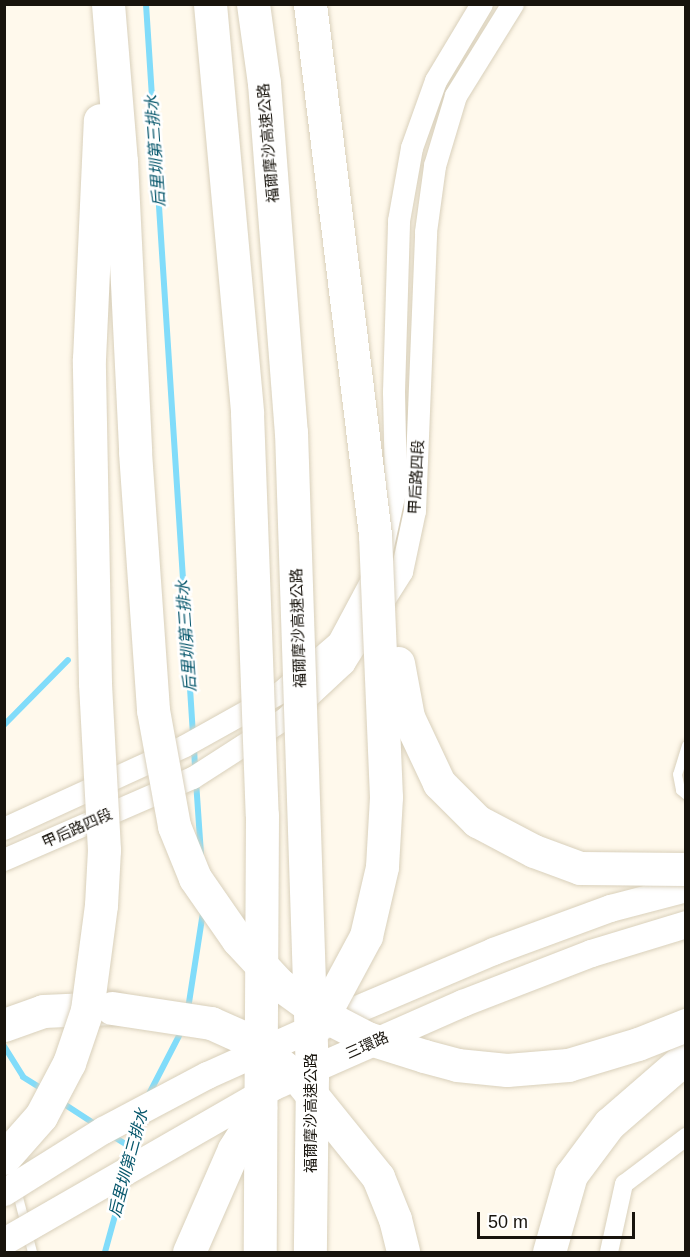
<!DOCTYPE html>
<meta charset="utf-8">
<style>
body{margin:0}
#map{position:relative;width:690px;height:1257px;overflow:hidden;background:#fff9ec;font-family:Helvetica,"Noto Sans TC",sans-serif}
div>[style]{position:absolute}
.stream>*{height:6px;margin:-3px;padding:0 3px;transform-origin:3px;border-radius:3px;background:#81dcfa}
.roads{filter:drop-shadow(0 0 2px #d9d0bb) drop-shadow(0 0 2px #d9d0bb)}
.service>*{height:9px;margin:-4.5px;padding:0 4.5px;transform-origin:4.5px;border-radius:4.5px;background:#fff}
.minor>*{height:18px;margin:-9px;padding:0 9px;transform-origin:9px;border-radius:9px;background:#fff}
.tertiary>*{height:22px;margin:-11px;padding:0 11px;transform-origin:11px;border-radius:11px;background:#fff}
.secondary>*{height:27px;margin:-13.5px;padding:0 13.5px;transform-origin:13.5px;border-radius:13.5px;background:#fff}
.motorway>*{height:33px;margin:-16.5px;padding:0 16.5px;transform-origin:16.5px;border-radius:16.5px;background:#fff}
.bridges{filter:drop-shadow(0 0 2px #d9d0bb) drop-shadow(0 0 2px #d9d0bb)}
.secondary-bridge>*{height:27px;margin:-13.5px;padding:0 13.5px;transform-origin:13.5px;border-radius:13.5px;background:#fff}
.motorway-bridge>*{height:33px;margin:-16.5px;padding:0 16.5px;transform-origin:16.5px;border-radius:16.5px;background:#fff}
span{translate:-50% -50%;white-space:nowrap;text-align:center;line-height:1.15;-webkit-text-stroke:5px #fff;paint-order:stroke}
.street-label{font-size:15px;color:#18140d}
.water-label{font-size:16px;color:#05566b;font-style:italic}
.frame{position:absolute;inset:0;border:6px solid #18140d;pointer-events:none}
.scale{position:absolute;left:477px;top:1212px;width:158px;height:27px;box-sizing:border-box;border:3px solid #18140d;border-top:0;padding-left:8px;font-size:18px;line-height:21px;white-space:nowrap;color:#18140d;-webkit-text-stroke:4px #fff;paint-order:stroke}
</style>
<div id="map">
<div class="stream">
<div style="left:146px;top:4px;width:732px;rotate:86.32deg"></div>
<div style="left:4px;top:725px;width:91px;rotate:-45.4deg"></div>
<div style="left:194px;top:748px;width:22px;rotate:87deg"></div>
<div style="left:196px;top:781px;width:73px;rotate:86.1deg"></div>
<div style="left:188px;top:1009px;width:98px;rotate:-81.2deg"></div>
<div style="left:4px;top:1046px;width:36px;rotate:58deg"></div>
<div style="left:23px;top:1077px;width:26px;rotate:32deg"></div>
<div style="left:148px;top:1096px;width:74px;rotate:-62.7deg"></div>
<div style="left:61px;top:1102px;width:44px;rotate:33deg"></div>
<div style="left:111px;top:1135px;width:26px;rotate:32deg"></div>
<div style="left:130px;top:1159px;width:41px;rotate:-76deg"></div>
<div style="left:105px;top:1252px;width:72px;rotate:-74.6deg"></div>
</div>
<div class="roads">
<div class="service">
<div style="left:686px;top:745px;width:30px;rotate:107deg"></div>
<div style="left:677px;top:774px;width:16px;rotate:79deg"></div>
<div style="left:680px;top:790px;width:8px;rotate:40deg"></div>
<div style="left:16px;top:1189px;width:65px;rotate:75.7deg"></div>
</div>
<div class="minor">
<div style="left:609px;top:1252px;width:70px;rotate:-77.6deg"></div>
<div style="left:624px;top:1184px;width:78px;rotate:-37.2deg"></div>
</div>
<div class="tertiary">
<div style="left:4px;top:829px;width:199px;rotate:-24.6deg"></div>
<div style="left:185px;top:746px;width:109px;rotate:-29.2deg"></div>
<div style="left:280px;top:693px;width:78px;rotate:-40.8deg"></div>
<div style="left:339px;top:642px;width:83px;rotate:-61.9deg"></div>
<div style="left:378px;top:569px;width:83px;rotate:-77.5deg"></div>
<div style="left:396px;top:488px;width:96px;rotate:-91.2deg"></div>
<div style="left:394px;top:392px;width:171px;rotate:-88.3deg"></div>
<div style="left:399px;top:221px;width:74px;rotate:-79.9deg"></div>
<div style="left:412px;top:148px;width:71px;rotate:-70.3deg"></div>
<div style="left:436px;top:81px;width:90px;rotate:-59.1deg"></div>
<div style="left:4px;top:860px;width:206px;rotate:-23.5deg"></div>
<div style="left:193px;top:778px;width:109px;rotate:-32.7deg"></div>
<div style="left:285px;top:719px;width:81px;rotate:-43deg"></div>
<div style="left:344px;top:664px;width:109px;rotate:-57.8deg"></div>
<div style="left:402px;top:572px;width:62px;rotate:-78deg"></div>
<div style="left:415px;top:511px;width:279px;rotate:-87.7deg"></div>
<div style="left:426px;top:232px;width:67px;rotate:-82.2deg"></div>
<div style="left:435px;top:166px;width:73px;rotate:-73.3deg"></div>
<div style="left:456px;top:96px;width:108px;rotate:-58.2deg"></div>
</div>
<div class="secondary">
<div style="left:319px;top:1025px;width:189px;rotate:-23deg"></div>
<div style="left:493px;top:951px;width:125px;rotate:-20.2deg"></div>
<div style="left:610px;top:908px;width:79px;rotate:-14.7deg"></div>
</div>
<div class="motorway">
<div style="left:4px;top:1025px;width:41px;rotate:-19.7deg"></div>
<div style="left:43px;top:1011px;width:69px;rotate:-2.5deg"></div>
<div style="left:549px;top:1252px;width:80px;rotate:-74.1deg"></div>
<div style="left:571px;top:1175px;width:64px;rotate:-53.3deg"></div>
<div style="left:609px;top:1124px;width:102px;rotate:-41deg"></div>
</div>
</div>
<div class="bridges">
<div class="secondary-bridge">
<div style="left:4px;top:1192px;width:117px;rotate:-32.1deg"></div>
<div style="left:103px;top:1130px;width:118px;rotate:-27.9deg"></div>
<div style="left:207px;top:1075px;width:122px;rotate:-24.2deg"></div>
<div style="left:4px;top:1241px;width:311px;rotate:-29.9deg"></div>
<div style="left:274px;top:1086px;width:206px;rotate:-23.8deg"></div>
<div style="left:462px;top:1003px;width:138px;rotate:-21.2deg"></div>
<div style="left:591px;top:953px;width:99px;rotate:-17deg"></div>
</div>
<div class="motorway-bridge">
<div style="left:108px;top:4px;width:158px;rotate:85.3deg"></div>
<div style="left:121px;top:161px;width:291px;rotate:87.2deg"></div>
<div style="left:135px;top:452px;width:259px;rotate:86deg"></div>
<div style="left:153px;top:710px;width:118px;rotate:79.7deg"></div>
<div style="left:174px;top:826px;width:56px;rotate:68deg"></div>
<div style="left:195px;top:878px;width:75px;rotate:55.3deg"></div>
<div style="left:238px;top:940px;width:60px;rotate:47deg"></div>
<div style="left:279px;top:984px;width:49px;rotate:35.9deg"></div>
<div style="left:319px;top:1013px;width:54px;rotate:27.5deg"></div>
<div style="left:367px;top:1038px;width:60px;rotate:17.5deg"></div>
<div style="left:424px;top:1056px;width:34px;rotate:15deg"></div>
<div style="left:457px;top:1065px;width:50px;rotate:5.7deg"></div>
<div style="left:507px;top:1070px;width:61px;rotate:-4.7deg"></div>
<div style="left:568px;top:1065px;width:73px;rotate:-16.7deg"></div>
<div style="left:638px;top:1044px;width:52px;rotate:-21.6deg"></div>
<div style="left:210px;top:4px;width:411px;rotate:84.8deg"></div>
<div style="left:247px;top:413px;width:402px;rotate:87.9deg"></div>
<div style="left:262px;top:815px;width:437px;rotate:90.3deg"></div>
<div style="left:253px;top:4px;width:80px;rotate:82.1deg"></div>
<div style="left:264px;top:83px;width:350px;rotate:85.6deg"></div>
<div style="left:291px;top:432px;width:644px;rotate:88.13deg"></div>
<div style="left:312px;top:1076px;width:176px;rotate:90.7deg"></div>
<div style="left:310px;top:4px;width:535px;rotate:83.02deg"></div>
<div style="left:375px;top:535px;width:262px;rotate:87.6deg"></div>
<div style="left:386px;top:797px;width:70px;rotate:93.3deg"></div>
<div style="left:382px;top:867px;width:71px;rotate:103.1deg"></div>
<div style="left:366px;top:936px;width:101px;rotate:118.3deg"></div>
<div style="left:398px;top:663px;width:55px;rotate:79.5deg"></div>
<div style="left:408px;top:717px;width:73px;rotate:64.8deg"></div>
<div style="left:439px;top:783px;width:54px;rotate:45deg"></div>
<div style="left:477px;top:821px;width:64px;rotate:27.8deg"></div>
<div style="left:534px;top:851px;width:49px;rotate:20.3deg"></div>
<div style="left:580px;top:868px;width:106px;rotate:0.5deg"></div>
<div style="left:112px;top:1008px;width:100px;rotate:8.6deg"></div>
<div style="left:211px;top:1023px;width:42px;rotate:24.1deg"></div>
<div style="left:249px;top:1040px;width:63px;rotate:38deg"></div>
<div style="left:299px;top:1079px;width:126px;rotate:51.1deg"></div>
<div style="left:378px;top:1177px;width:45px;rotate:68deg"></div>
<div style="left:395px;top:1219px;width:34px;rotate:76deg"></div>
<div style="left:4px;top:1158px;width:56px;rotate:-48.6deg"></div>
<div style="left:41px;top:1116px;width:60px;rotate:-62.2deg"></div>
<div style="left:69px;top:1063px;width:56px;rotate:-71.2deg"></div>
<div style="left:87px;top:1010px;width:106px;rotate:-82.4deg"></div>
<div style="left:101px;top:905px;width:55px;rotate:-86.9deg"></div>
<div style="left:104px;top:850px;width:167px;rotate:-93.1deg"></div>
<div style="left:95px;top:683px;width:324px;rotate:-91.1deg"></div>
<div style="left:89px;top:359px;width:239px;rotate:-87.4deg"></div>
<div style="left:189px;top:1252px;width:112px;rotate:-66.4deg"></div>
<div style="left:234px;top:1149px;width:49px;rotate:-57.6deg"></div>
</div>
</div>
<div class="street-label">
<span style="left:268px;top:143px;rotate:-95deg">福爾摩沙高速公路</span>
<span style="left:416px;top:477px;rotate:-87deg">甲后路四段</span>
<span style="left:298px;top:628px;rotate:-92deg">福爾摩沙高速公路</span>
<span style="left:77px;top:828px;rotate:-24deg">甲后路四段</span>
<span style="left:367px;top:1045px;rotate:-24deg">三環路</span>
<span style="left:311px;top:1113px;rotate:-90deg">福爾摩沙高速公路</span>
</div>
<div class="water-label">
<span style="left:156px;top:151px;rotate:-94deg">后里圳第三排水</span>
<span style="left:187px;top:636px;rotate:-94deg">后里圳第三排水</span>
<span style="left:129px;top:1163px;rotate:-75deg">后里圳第三排水</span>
</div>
<div class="frame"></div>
<div class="scale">50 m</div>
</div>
